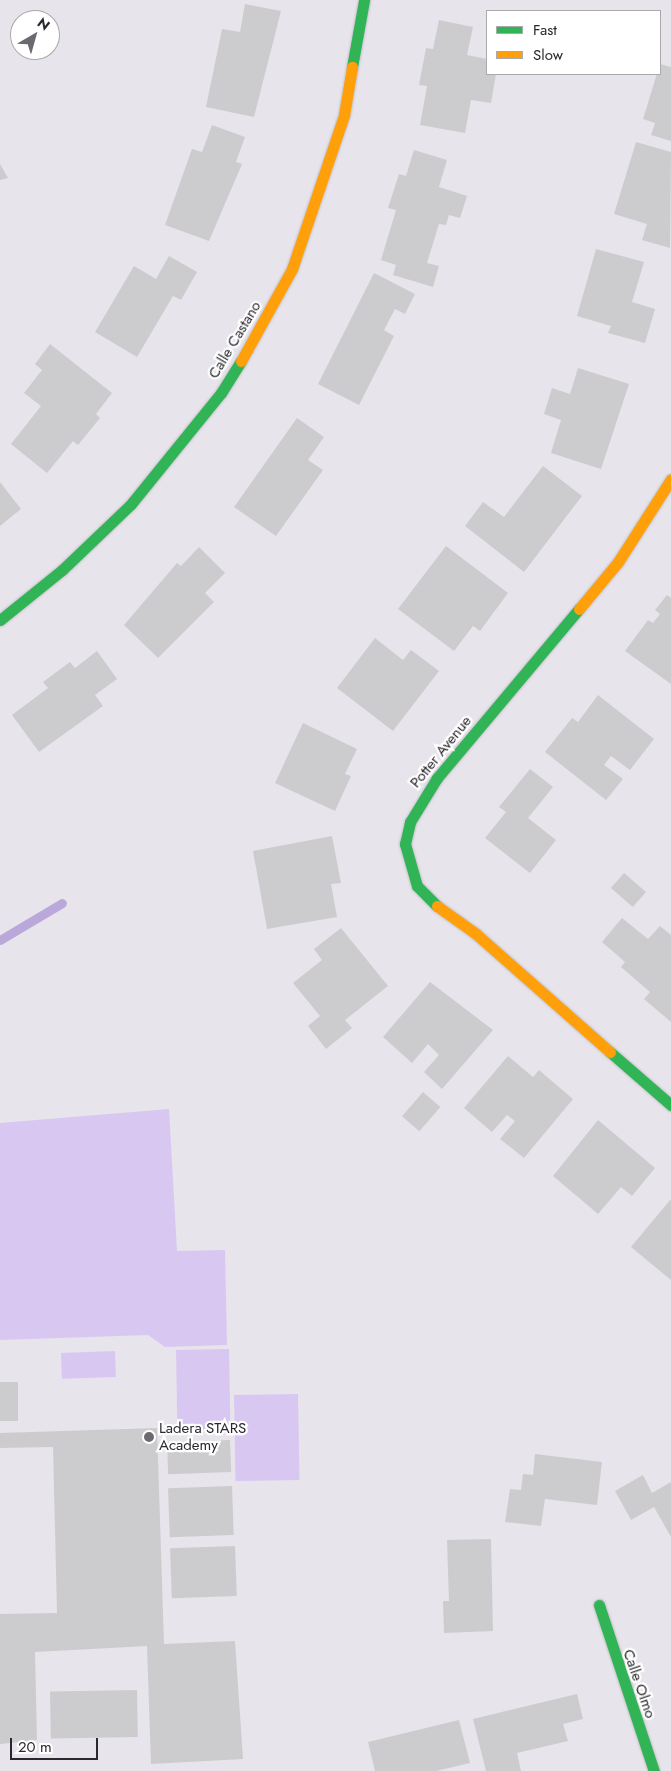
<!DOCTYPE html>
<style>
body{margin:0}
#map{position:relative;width:671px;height:1771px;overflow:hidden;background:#e7e4ec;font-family:Jost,sans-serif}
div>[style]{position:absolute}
.green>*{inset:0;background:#d8c8f1;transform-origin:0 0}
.stream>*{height:9px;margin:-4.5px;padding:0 4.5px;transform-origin:4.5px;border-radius:4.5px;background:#bba8da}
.building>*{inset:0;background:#ccccce;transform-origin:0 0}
.roads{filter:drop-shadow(0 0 1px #c3c0c7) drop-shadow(0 0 1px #c3c0c7)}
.fast>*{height:11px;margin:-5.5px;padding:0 5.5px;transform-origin:5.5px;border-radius:5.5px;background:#30b455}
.slow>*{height:11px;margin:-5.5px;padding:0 5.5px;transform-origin:5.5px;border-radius:5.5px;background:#ff9f0a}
.dots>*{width:14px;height:14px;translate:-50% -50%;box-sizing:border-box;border:2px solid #fff;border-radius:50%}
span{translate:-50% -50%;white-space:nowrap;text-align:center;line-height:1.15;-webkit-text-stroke:4.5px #fff;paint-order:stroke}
.street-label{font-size:15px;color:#2a282e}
.poi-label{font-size:15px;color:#2a282e}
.left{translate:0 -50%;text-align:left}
.legend{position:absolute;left:486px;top:10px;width:175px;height:65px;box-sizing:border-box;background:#fff;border:1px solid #aaa9ab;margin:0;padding:6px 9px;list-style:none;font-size:15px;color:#2a282e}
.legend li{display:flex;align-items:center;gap:10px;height:25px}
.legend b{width:25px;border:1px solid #aaa9ab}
.north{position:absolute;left:10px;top:10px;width:50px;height:50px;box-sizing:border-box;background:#fff;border:1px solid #aaa9ab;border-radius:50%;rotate:38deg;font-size:14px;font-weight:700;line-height:20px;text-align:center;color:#2a282e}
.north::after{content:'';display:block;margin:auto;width:18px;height:22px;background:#6c6a70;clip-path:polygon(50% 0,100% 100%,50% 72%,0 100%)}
.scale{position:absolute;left:10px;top:1738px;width:88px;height:22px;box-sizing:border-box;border:2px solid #2a282e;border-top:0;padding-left:6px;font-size:15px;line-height:18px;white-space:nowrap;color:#2a282e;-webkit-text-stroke:4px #fff;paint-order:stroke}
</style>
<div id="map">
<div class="green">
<div style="clip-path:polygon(169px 1109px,177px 1251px,225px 1250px,227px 1345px,165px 1347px,148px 1335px,0 1340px,0 1123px)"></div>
<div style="left:229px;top:1349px;width:81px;height:53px;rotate:89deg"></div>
<div style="left:115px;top:1351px;width:26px;height:54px;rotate:88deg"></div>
<div style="left:298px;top:1394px;width:86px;height:64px;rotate:89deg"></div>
</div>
<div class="stream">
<div style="left:0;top:940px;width:72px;rotate:-30.8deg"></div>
</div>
<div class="building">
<div style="clip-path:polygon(245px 4px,281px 11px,254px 117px,206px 107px,222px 29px,240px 32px)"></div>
<div style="clip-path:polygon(439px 20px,473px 27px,467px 55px,487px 59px,487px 74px,496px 74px,491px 103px,471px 100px,465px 133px,420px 125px,427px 86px,419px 85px,426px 48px,433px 49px)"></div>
<div style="clip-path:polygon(660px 64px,671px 67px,671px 141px,651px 135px,655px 123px,643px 119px)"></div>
<div style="clip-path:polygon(212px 125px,245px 137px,236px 162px,242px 164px,209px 241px,165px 225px,192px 149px,202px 152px)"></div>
<div style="clip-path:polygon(636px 142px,671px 152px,670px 248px,642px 240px,647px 224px,614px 214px)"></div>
<div style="clip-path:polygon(414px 150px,447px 160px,439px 187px,467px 196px,460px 218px,449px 215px,446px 225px,439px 224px,427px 263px,439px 266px,433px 287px,393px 275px,396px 265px,381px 260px,396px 210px,388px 208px,399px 174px,406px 176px)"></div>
<div style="clip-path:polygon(0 164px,8px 178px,0 180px)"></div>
<div style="clip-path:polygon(596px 249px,644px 262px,632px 302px,655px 309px,645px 343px,608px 333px,611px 326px,577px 316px)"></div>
<div style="clip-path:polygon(169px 256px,197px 272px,181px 300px,173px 296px,137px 357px,95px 332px,134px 266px,156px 279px)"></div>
<div style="clip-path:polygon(374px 273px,415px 294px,405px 314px,395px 309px,384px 330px,394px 336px,359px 405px,318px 384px)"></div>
<div style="clip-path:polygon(50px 344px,112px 393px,96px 414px,100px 418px,78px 445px,73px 441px,47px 473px,11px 444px,41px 406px,24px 393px,42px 370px,35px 364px)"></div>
<div style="clip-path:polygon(578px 368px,629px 384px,601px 469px,551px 453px,561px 420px,544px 414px,552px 388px,570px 394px)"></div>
<div style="clip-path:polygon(297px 418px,324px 437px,308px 460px,323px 470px,276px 536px,234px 507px)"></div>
<div style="clip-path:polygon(543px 466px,582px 496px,524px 572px,465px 526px,483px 502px,504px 517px)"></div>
<div style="clip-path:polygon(0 482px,21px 509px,0 526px)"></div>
<div style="clip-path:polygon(446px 546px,508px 593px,480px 631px,473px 626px,454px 651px,398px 609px)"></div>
<div style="clip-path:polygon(199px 547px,225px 573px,205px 593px,214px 602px,158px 658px,124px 625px,177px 563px,181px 566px)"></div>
<div style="clip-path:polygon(667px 595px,671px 598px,671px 684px,625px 651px,648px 620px,653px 623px,660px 614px,655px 610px)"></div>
<div style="clip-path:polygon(375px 638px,403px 660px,411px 650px,439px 671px,393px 731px,337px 688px)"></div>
<div style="clip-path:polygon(97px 651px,117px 679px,95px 695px,103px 706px,39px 752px,12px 715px,48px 688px,43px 682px,70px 662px,75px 668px)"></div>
<div style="clip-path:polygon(598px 695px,654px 739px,630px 770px,611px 756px,604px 765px,623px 779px,606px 800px,545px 752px,572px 718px,578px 722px)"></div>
<div style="clip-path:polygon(303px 723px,357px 749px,345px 774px,351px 776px,335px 811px,275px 783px)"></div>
<div style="clip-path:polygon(530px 769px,553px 787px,528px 818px,556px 840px,530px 873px,485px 838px,506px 812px,499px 807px)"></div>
<div style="clip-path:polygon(332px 836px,341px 883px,331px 884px,337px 917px,267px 929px,253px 851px)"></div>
<div style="left:624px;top:873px;width:29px;height:20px;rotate:41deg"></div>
<div style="clip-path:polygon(622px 918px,648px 939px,660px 926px,671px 935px,671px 1022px,644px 999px,650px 992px,621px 967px,625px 962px,602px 942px)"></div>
<div style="clip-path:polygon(341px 928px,388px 986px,345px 1020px,352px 1028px,326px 1049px,308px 1026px,320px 1016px,293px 983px,322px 960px,314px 949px)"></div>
<div style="clip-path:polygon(430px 982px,493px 1030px,442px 1089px,424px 1072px,439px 1055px,428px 1044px,412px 1063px,383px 1037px)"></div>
<div style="clip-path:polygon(508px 1056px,533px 1077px,539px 1070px,573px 1099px,524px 1158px,500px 1139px,515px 1121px,507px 1115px,492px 1132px,464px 1108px)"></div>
<div style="left:423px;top:1092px;width:23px;height:32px;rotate:41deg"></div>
<div style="clip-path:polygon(598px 1120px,655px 1168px,632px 1196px,621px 1187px,598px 1214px,553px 1176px)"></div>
<div style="clip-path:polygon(671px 1199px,671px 1280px,631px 1247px)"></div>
<div style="left:0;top:1382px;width:18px;height:39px"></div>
<div style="clip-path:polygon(157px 1428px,164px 1644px,235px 1641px,243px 1759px,151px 1764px,147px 1646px,35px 1652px,37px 1740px,0 1744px,0 1614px,57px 1613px,53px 1447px,0 1448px,0 1433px)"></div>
<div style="left:230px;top:1440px;width:32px;height:63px;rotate:88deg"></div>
<div style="clip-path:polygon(535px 1454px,602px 1462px,597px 1505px,545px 1499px,541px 1526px,505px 1522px,510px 1489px,521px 1490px,523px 1474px,533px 1475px)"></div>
<div style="clip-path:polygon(643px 1475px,652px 1493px,671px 1482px,671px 1537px,654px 1507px,631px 1520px,615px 1491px)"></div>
<div style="left:232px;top:1486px;width:49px;height:64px;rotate:88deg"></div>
<div style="clip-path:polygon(491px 1539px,493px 1631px,444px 1633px,443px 1601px,449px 1601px,447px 1540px)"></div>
<div style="left:235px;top:1546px;width:50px;height:65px;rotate:88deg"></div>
<div style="left:137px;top:1690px;width:47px;height:87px;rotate:89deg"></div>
<div style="clip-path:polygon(577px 1694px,583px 1719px,563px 1724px,568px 1741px,517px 1753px,521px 1771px,486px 1771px,473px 1719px)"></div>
<div style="clip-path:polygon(459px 1720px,470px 1763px,436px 1771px,375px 1771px,368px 1742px)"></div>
</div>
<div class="roads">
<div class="fast">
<div style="left:352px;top:67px;width:68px;rotate:-79.8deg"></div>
<div style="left:0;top:620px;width:80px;rotate:-38.9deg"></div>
<div style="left:62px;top:570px;width:95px;rotate:-43.7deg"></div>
<div style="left:131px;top:504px;width:143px;rotate:-51deg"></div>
<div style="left:221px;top:393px;width:38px;rotate:-58deg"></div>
<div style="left:437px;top:906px;width:28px;rotate:-135deg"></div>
<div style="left:417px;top:886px;width:44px;rotate:-105.9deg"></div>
<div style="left:405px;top:844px;width:23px;rotate:-77deg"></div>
<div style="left:410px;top:822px;width:52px;rotate:-58.5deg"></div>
<div style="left:437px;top:778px;width:221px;rotate:-50deg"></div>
<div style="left:610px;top:1052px;width:81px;rotate:41deg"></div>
<div style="left:599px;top:1605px;width:175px;rotate:71.7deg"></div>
</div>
<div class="slow">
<div style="left:241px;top:361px;width:105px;rotate:-61deg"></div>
<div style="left:292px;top:269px;width:163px;rotate:-71.3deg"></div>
<div style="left:344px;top:115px;width:49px;rotate:-80.5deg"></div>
<div style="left:579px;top:609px;width:61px;rotate:-50.3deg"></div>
<div style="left:618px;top:562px;width:98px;rotate:-57.4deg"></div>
<div style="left:437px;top:906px;width:47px;rotate:35.4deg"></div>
<div style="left:475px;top:933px;width:180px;rotate:41.4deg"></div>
</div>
</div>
<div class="dots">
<div style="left:149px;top:1437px;background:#6c6a70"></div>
</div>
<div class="street-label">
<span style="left:235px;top:340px;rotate:-59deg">Calle Castano</span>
<span style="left:441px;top:752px;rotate:-51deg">Potter Avenue</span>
<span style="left:639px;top:1684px;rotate:71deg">Calle Olmo</span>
</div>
<div class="poi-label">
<span class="left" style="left:159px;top:1437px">Ladera STARS<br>Academy</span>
</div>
<ul class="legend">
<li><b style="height:6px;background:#30b455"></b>Fast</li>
<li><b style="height:6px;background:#ff9f0a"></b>Slow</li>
</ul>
<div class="north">N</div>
<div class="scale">20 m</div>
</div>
